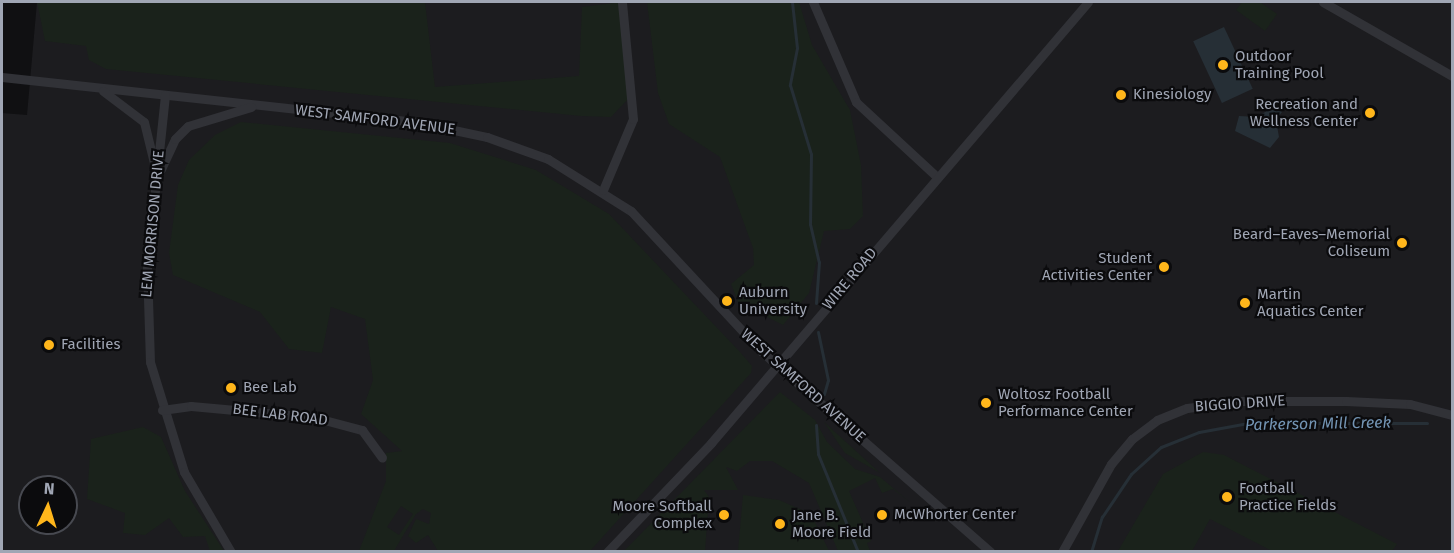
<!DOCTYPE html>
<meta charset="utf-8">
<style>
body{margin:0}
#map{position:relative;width:1454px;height:553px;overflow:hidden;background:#101012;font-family:"Fira Sans",sans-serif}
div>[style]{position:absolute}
.built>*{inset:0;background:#1c1c1f}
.green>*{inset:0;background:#1a221b}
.water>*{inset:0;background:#262f36;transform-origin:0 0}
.stream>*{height:3px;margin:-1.5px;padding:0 1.5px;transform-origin:1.5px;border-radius:1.5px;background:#262f36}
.minor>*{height:9px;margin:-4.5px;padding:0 4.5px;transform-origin:4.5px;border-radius:4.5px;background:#313237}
.dots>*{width:16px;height:16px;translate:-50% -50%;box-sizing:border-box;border:3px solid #0b0b0d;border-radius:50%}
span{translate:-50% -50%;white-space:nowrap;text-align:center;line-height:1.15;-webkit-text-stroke:4.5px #0b0b0d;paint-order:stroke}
.poi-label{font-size:15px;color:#a0a6b4}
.left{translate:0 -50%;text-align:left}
.right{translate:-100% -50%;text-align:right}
.street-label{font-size:15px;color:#a0a6b4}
.water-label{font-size:16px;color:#7394b3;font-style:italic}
.frame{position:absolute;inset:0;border:3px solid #a0a6b4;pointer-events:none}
.north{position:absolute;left:18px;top:475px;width:60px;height:60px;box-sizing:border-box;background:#0b0b0d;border:2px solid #474950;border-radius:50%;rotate:4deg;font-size:16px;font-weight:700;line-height:24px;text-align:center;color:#a0a6b4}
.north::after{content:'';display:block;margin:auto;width:21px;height:27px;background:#ffb61b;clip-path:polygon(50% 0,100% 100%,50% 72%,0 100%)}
</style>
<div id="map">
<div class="built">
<div style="clip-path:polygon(evenodd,37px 2px,1452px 2px,1452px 551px,2px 551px,2px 113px,27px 115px,37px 2px,30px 487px,66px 487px,66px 523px,30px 523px,30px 487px)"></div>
</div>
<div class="green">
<div style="clip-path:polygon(37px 2px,425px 2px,435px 87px,579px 76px,582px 7px,622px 2px,632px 95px,611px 117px,581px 116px,106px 69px,89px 60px,86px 46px,45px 41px)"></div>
<div style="clip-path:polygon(647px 2px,799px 2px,812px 45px,850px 110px,861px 165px,863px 216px,850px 229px,824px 231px,809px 293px,783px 325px,738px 302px,731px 284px,754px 265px,753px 248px,720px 157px,669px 124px,658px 93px)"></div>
<div style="clip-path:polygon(1242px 2px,1260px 2px,1277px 14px,1265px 31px,1236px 10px)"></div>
<div style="clip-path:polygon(evenodd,241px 122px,450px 143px,536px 170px,609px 214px,740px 352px,752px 366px,751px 373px,590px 551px,438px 551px,428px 535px,416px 543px,408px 536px,416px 519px,429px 524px,431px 513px,423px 509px,416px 514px,394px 551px,359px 551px,386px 481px,386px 453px,402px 451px,361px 414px,373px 380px,365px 319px,331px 307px,322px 353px,289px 349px,260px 312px,173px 275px,169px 253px,178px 185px,189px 160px,215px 135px,241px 122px,401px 506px,413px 514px,399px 535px,387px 527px,401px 506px)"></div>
<div style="clip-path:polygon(780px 392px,815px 420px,827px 442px,855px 469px,880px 477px,911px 503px,893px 489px,882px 493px,875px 478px,849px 491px,871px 541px,867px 543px,870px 551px,838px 551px,809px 483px,772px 461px,750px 461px,737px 471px,726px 467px,738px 490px,704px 490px,709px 497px,705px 551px,624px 551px)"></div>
<div style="clip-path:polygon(824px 422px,880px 473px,845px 453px)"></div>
<div style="clip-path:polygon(143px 427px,161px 437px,185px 491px,224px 551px,210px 551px,205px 536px,183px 537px,169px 518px,145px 535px,123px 533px,125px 513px,87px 499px,91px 439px)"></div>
<div style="clip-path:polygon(1203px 452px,1224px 455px,1397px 544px,1392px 551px,1272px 551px,1210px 519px,1192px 551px,1118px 551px,1163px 474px)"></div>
<div style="clip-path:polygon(743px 495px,779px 500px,811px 514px,829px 551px,738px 551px)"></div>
</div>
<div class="water">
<div style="left:1224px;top:27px;width:68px;height:34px;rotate:65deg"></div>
<div style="clip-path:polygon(1275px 106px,1282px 112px,1276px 120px,1279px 137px,1270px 148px,1235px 131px,1239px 116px,1257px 117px)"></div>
</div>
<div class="stream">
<div style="left:792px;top:2px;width:46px;rotate:83.8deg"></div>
<div style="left:797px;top:48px;width:38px;rotate:101deg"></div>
<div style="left:790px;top:85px;width:72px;rotate:73.1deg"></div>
<div style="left:811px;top:154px;width:70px;rotate:90.8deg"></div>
<div style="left:810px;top:224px;width:39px;rotate:77deg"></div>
<div style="left:819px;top:262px;width:41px;rotate:94.2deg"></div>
<div style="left:818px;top:332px;width:49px;rotate:78.2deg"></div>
<div style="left:828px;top:380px;width:15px;rotate:106deg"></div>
<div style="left:816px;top:425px;width:29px;rotate:86deg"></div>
<div style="left:818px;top:454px;width:106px;rotate:67.8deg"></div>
<div style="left:1091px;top:552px;width:37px;rotate:-73deg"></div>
<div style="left:1102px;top:517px;width:52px;rotate:-56deg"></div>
<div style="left:1131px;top:474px;width:40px;rotate:-42deg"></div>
<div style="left:1161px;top:447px;width:41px;rotate:-21.5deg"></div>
<div style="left:1199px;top:432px;width:50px;rotate:-10.4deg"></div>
<div style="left:1248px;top:423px;width:179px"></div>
</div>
<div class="minor">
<div style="left:813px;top:2px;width:109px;rotate:66.7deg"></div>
<div style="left:856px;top:102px;width:109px;rotate:42.8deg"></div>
<div style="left:1323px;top:2px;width:149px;rotate:29.8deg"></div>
<div style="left:2px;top:77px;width:416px;rotate:6.2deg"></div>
<div style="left:416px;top:122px;width:73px;rotate:11.9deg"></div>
<div style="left:487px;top:137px;width:65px;rotate:19.8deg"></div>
<div style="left:548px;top:159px;width:98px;rotate:32.1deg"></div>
<div style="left:631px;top:211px;width:191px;rotate:47.1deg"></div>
<div style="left:761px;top:351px;width:305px;rotate:41.2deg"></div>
<div style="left:103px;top:91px;width:51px;rotate:37.1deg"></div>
<div style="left:144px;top:122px;width:42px;rotate:76.3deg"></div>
<div style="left:165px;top:95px;width:173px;rotate:96deg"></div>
<div style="left:147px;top:267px;width:95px;rotate:88.2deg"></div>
<div style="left:150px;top:362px;width:115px;rotate:72.8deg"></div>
<div style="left:184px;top:472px;width:93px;rotate:59.6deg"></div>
<div style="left:161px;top:169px;width:33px;rotate:-65deg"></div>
<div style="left:175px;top:139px;width:18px;rotate:-45deg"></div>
<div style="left:188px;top:126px;width:66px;rotate:-16.8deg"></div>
<div style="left:603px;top:190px;width:77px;rotate:-67.1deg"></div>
<div style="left:633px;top:119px;width:118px;rotate:-95.4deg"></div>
<div style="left:162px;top:410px;width:29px;rotate:-8deg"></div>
<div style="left:191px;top:406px;width:122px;rotate:5.2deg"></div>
<div style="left:313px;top:417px;width:51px;rotate:14.9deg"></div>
<div style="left:362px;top:430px;width:34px;rotate:54deg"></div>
<div style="left:607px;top:552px;width:151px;rotate:-46.3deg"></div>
<div style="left:711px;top:443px;width:580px;rotate:-49.47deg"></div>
<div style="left:1062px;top:552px;width:101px;rotate:-60.9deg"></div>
<div style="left:1111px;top:464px;width:33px;rotate:-50deg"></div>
<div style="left:1132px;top:439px;width:31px;rotate:-37deg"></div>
<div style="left:1157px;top:420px;width:32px;rotate:-22deg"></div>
<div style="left:1187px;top:408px;width:53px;rotate:-7.5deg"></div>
<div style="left:1240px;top:401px;width:106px"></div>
<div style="left:1346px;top:401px;width:64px;rotate:2.7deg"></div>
<div style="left:1410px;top:404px;width:43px;rotate:14.7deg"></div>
</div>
<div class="dots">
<div style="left:1223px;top:65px;background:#ffb61b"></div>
<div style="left:1121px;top:95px;background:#ffb61b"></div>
<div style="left:1370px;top:113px;background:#ffb61b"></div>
<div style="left:1402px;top:243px;background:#ffb61b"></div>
<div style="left:1164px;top:267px;background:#ffb61b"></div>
<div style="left:727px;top:301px;background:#ffb61b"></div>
<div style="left:1245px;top:303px;background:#ffb61b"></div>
<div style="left:49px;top:345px;background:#ffb61b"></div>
<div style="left:231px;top:388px;background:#ffb61b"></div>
<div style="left:986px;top:403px;background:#ffb61b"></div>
<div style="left:1227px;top:497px;background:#ffb61b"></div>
<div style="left:724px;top:515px;background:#ffb61b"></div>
<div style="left:882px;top:515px;background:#ffb61b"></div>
<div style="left:780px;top:524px;background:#ffb61b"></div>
</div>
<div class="poi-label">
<span class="left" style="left:1235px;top:65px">Outdoor<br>Training Pool</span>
<span class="left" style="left:1133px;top:95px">Kinesiology</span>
<span class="right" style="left:1358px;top:113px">Recreation and<br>Wellness Center</span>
<span class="right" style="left:1390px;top:243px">Beard–Eaves–Memorial<br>Coliseum</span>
<span class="right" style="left:1152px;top:267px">Student<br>Activities Center</span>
<span class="left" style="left:739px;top:301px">Auburn<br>University</span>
<span class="left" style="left:1257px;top:303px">Martin<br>Aquatics Center</span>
<span class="left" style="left:61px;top:345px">Facilities</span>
<span class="left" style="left:243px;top:388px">Bee Lab</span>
<span class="left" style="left:998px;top:403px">Woltosz Football<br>Performance Center</span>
<span class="left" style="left:1239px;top:497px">Football<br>Practice Fields</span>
<span class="right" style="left:712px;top:515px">Moore Softball<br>Complex</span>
<span class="left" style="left:792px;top:524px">Jane B.<br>Moore Field</span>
<span class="left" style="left:894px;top:515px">McWhorter Center</span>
</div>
<div class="street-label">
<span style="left:375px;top:120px;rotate:7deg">WEST SAMFORD AVENUE</span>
<span style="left:153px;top:224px;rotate:-85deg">LEM MORRISON DRIVE</span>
<span style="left:850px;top:279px;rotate:-50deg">WIRE ROAD</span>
<span style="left:803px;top:386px;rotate:42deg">WEST SAMFORD AVENUE</span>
<span style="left:1240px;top:404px;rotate:-4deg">BIGGIO DRIVE</span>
<span style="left:280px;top:415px;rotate:7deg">BEE LAB ROAD</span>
</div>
<div class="water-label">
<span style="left:1318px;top:424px;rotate:-1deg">Parkerson Mill Creek</span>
</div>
<div class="frame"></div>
<div class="north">N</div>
</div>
